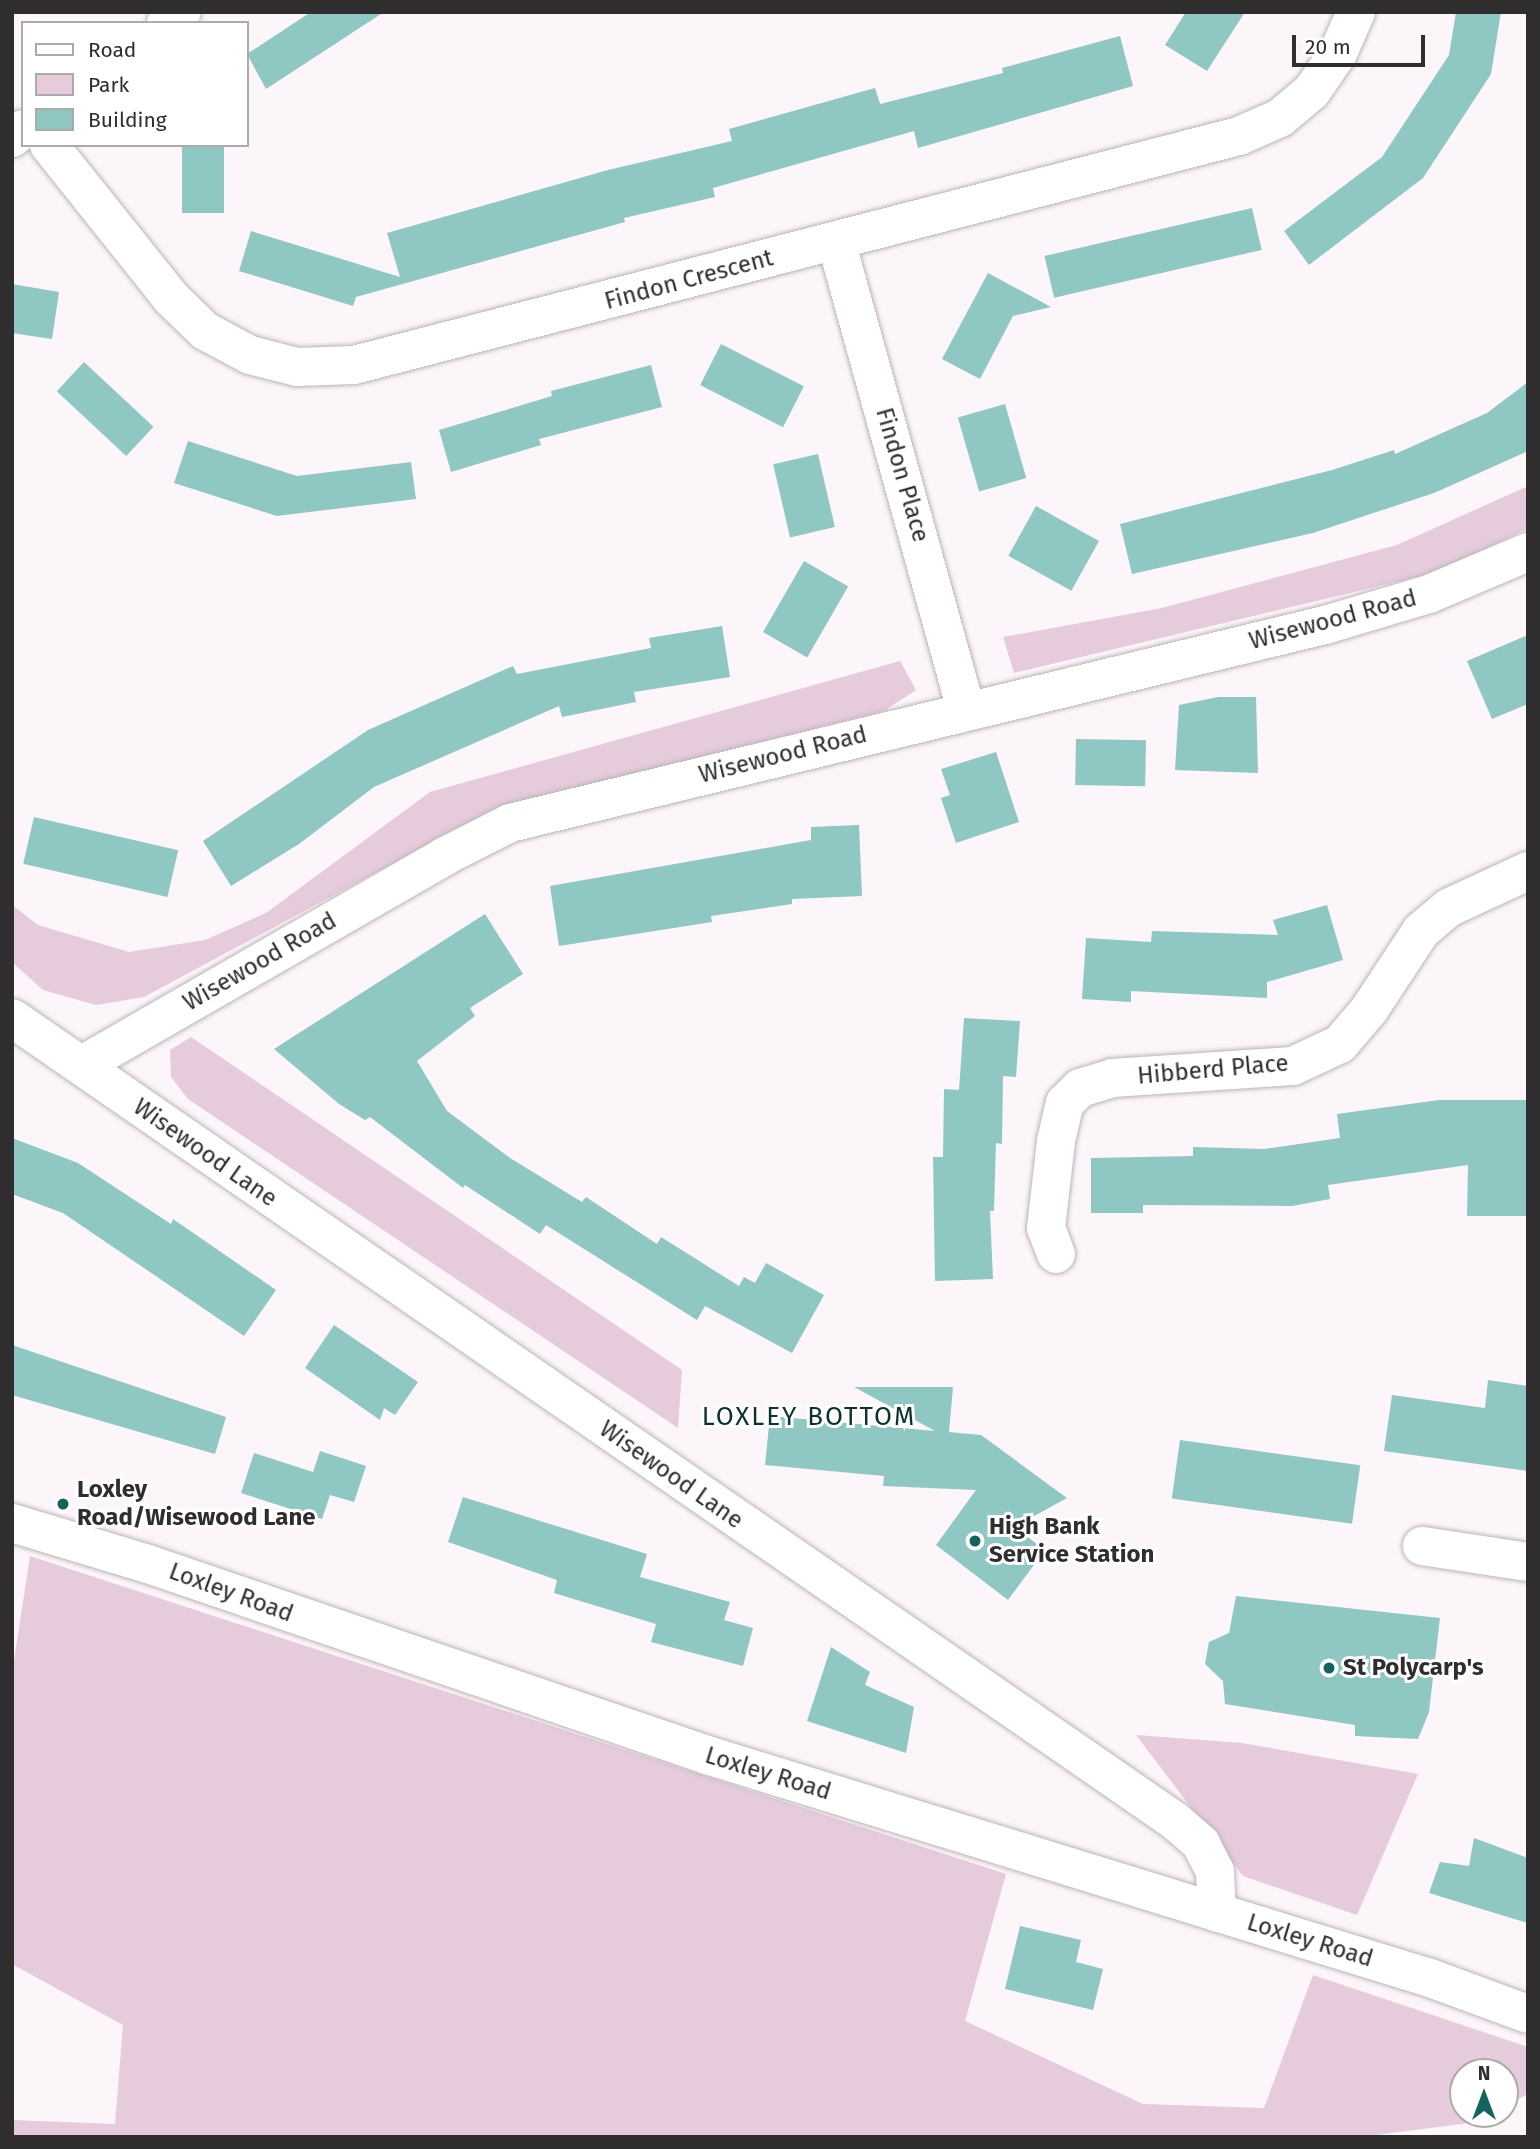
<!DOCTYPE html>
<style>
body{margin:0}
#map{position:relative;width:1540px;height:2149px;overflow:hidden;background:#fcf5f9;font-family:"Fira Sans",sans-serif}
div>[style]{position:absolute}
.green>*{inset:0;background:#e5cbdb}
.building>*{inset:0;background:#8fc7c2;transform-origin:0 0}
.roads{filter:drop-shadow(0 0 2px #bbb4b9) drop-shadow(0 0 2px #bbb4b9)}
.street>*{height:38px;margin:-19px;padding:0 19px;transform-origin:19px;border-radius:19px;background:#fff}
.secondary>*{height:38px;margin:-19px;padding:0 19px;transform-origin:19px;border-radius:19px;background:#fff}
.dots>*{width:19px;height:19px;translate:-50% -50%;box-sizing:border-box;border:4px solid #fff;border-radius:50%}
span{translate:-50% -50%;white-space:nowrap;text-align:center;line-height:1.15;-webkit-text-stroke:6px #fff;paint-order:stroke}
.street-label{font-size:24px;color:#302d2f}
.poi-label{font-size:24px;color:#302d2f;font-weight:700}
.left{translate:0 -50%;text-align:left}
.neighbourhood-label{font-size:26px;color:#0d312e;letter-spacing:2px}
.frame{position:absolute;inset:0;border:14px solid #302d2f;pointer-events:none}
.legend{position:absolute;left:21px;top:21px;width:228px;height:126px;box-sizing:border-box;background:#fff;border:2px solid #acabac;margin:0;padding:9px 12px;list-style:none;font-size:21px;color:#302d2f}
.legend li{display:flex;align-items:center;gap:14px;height:35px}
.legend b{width:35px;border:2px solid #acabac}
.north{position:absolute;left:1449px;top:2058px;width:70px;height:70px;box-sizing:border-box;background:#fff;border:2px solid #acabac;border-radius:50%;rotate:0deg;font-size:19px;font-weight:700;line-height:28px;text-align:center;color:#302d2f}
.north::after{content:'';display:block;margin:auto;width:24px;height:32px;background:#14635f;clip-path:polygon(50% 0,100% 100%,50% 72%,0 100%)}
.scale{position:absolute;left:1292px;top:35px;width:133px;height:32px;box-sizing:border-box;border:4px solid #302d2f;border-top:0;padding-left:9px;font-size:21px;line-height:24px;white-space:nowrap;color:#302d2f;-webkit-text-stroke:5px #fff;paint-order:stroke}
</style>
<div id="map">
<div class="green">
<div style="clip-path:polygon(1528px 486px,1528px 528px,1438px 572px,1014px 673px,1003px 637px,1162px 608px,1397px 545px)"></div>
<div style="clip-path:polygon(900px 661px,916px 690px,884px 711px,494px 809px,144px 997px,96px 1005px,43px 990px,12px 962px,12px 905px,38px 925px,129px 952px,205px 940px,266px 913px,430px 792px)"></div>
<div style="clip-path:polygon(191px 1037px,682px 1370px,678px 1428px,188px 1099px,171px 1077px,170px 1050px)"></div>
<div style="clip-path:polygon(30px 1556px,1006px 1874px,965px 2021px,1143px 2104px,1264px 2108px,1313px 1975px,1528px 2047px,1528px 2094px,1505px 2106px,1505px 2072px,1463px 2072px,1463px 2114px,1491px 2114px,1477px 2122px,1360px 2137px,12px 2137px,12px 2120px,115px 2124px,123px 2025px,12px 1964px,12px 1674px)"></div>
<div style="clip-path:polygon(1136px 1735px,1242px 1743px,1418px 1774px,1357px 1915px,1243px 1876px)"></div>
</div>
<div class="building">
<div style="clip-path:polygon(311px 12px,384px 12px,266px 89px,247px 54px)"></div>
<div style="clip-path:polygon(1186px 12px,1245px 12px,1207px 71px,1165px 45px)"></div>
<div style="clip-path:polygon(1456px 12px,1501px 12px,1491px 74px,1423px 178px,1309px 265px,1284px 231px,1382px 157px,1449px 55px)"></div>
<div style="clip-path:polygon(1120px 36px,1133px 86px,918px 148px,914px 131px,713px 188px,715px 197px,624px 218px,625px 222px,356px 297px,353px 306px,239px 271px,251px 231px,400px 277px,387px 233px,608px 170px,732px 141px,729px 129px,875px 88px,880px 104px,1003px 73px,1002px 68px)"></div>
<div style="left:182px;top:145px;width:42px;height:68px"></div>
<div style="left:1252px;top:208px;width:43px;height:213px;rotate:77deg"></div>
<div style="clip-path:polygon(988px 273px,1051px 307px,1013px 316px,980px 379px,942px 359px)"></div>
<div style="clip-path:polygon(12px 284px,59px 292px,52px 339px,12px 333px)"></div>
<div style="left:721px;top:344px;width:93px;height:46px;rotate:27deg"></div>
<div style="left:84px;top:362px;width:95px;height:40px;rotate:43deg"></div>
<div style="clip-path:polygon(651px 365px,662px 407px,539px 439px,541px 445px,451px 472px,439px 430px,552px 396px,551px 391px)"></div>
<div style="clip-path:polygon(1528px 382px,1528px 451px,1434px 493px,1313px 533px,1132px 574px,1120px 524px,1332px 470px,1394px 450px,1395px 454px,1487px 413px)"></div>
<div style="left:1005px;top:404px;width:77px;height:49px;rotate:74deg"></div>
<div style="clip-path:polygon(188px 441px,297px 476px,411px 462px,416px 499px,277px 516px,174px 483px)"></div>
<div style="left:818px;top:454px;width:75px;height:46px;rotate:77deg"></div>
<div style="left:1036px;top:506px;width:72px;height:57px;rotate:29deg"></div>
<div style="left:804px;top:561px;width:51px;height:82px;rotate:30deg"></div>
<div style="clip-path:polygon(722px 626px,730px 677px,634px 692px,636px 702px,562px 717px,559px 706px,374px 787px,299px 844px,231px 886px,203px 841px,368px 730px,513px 666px,517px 674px,651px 648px,649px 638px)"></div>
<div style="clip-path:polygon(1528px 635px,1528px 704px,1492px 719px,1467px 661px)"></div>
<div style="clip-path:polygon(1218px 697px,1256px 697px,1258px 773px,1175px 770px,1179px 705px)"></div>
<div style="left:1076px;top:739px;width:70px;height:46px;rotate:1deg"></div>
<div style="clip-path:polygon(996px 752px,1019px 822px,956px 843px,941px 798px,950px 795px,941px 769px)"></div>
<div style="left:34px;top:817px;width:148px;height:48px;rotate:13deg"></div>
<div style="clip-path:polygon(859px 825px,862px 896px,792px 899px,792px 904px,711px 916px,712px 922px,559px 946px,550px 886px,811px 840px,811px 827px)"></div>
<div style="clip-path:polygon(1327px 905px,1343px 960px,1267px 982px,1267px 998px,1131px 991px,1131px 1002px,1082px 999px,1086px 938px,1151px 942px,1152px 931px,1278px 935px,1273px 920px)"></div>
<div style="clip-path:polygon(485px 914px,523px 974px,470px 1008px,475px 1016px,417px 1061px,447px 1111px,510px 1158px,582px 1202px,586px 1197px,657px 1244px,661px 1237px,739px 1286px,744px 1277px,755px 1283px,766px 1263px,824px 1295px,792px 1353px,705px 1306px,697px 1320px,546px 1225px,540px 1234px,465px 1185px,463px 1188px,370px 1117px,365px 1120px,339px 1104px,274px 1049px)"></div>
<div style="clip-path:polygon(964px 1018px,1020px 1021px,1016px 1077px,1003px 1076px,1002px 1144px,996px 1143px,994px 1211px,990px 1211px,993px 1279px,935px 1281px,933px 1157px,943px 1157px,944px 1089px,959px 1090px)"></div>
<div style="clip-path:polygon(1439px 1100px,1528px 1100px,1528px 1216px,1467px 1216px,1468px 1165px,1328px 1185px,1330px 1199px,1292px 1206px,1143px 1205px,1143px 1213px,1091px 1213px,1091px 1158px,1193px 1156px,1193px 1147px,1264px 1149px,1340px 1138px,1337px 1114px)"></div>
<div style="clip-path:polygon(12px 1138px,78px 1163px,171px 1224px,173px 1219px,276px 1290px,244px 1336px,63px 1213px,12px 1194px)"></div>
<div style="clip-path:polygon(334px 1325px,418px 1382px,395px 1415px,384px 1408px,380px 1420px,305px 1368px)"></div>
<div style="clip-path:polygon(12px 1345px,226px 1417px,215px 1454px,12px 1395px)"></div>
<div style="clip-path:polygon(1488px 1380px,1528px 1386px,1528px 1471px,1384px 1451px,1392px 1395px,1485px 1408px)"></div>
<div style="clip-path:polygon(854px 1387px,953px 1387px,949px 1432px,981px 1435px,1067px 1498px,1014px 1527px,1045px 1550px,1008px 1600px,936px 1545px,976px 1490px,883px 1486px,884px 1476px,765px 1465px,770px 1416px,935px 1431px)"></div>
<div style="left:1180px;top:1440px;width:182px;height:59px;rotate:8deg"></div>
<div style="clip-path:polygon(320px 1451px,366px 1466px,354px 1502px,330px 1495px,322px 1519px,241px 1493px,254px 1453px,313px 1472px)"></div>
<div style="clip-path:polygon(463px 1497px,647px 1554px,640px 1577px,730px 1602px,724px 1620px,753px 1628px,743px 1666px,651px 1642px,656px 1624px,554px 1593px,557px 1580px,448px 1542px)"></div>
<div style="clip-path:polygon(1236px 1596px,1440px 1618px,1429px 1712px,1418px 1739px,1355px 1736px,1355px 1725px,1225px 1704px,1223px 1681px,1205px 1664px,1209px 1642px,1229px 1633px)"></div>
<div style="clip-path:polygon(831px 1647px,870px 1672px,865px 1685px,914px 1707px,906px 1753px,807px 1721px)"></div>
<div style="clip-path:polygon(1474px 1838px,1528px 1858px,1528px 1923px,1429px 1893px,1440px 1862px,1469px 1866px)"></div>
<div style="clip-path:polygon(1020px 1926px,1081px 1940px,1076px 1962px,1103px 1969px,1093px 2010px,1005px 1989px)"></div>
</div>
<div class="roads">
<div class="street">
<div style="left:166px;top:23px;width:19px;rotate:-35deg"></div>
<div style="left:12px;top:138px;width:14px;rotate:-39deg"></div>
<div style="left:49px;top:145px;width:196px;rotate:51.4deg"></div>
<div style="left:171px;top:298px;width:47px;rotate:44.1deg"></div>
<div style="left:205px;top:331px;width:51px;rotate:28.1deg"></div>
<div style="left:250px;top:355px;width:49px;rotate:14.3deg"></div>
<div style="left:297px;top:367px;width:57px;rotate:-2deg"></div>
<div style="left:354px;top:365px;width:914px;rotate:-14.51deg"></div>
<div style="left:1239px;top:136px;width:45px;rotate:-23.7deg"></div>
<div style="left:1280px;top:118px;width:42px;rotate:-40.2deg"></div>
<div style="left:1312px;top:91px;width:46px;rotate:-55.6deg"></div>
<div style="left:1338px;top:53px;width:45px;rotate:-66.3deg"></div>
<div style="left:836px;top:241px;width:487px;rotate:74.5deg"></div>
<div style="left:82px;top:1065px;width:419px;rotate:-29.9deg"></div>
<div style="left:445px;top:856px;width:73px;rotate:-26.9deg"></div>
<div style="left:510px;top:823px;width:839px;rotate:-13.66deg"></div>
<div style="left:1325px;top:625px;width:109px;rotate:-16.6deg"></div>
<div style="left:1429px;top:594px;width:108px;rotate:-23deg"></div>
<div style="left:1056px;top:1254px;width:28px;rotate:-111deg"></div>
<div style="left:1046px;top:1228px;width:88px;rotate:-83.4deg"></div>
<div style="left:1056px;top:1141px;width:39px;rotate:-77deg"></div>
<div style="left:1065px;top:1103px;width:21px;rotate:-45deg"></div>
<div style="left:1080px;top:1088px;width:34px;rotate:-17deg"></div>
<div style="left:1112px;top:1078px;width:181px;rotate:-3.8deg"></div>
<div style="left:1293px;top:1066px;width:52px;rotate:-25.1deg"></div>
<div style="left:1340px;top:1044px;width:45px;rotate:-49.5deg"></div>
<div style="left:1369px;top:1010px;width:95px;rotate:-56.6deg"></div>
<div style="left:1421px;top:931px;width:35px;rotate:-40deg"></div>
<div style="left:1448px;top:908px;width:88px;rotate:-24.8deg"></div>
<div style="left:1422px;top:1546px;width:107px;rotate:8.6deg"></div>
</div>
<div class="secondary">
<div style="left:12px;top:1018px;width:1413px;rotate:34.62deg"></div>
<div style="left:1175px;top:1821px;width:35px;rotate:41deg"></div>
<div style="left:1201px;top:1844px;width:30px;rotate:63deg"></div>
<div style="left:1215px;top:1871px;width:42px;rotate:87.3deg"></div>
<div style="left:12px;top:1523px;width:142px;rotate:16.8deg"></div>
<div style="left:148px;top:1564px;width:591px;rotate:18.86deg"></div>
<div style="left:707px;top:1755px;width:757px;rotate:17.14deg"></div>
<div style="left:1430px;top:1978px;width:104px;rotate:20.2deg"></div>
</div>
</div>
<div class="dots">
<div style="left:63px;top:1504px;background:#14635f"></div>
<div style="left:975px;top:1541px;background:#14635f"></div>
<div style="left:1329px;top:1668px;background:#14635f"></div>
</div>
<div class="street-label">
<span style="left:689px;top:280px;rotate:-15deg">Findon Crescent</span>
<span style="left:902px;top:475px;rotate:74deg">Findon Place</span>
<span style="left:1333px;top:620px;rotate:-15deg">Wisewood Road</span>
<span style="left:783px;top:755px;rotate:-14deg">Wisewood Road</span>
<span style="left:260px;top:962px;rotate:-30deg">Wisewood Road</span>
<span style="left:1213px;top:1070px;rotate:-5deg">Hibberd Place</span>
<span style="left:205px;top:1153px;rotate:35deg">Wisewood Lane</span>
<span style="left:671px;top:1475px;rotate:35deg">Wisewood Lane</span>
<span style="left:231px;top:1593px;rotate:20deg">Loxley Road</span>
<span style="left:768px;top:1774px;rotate:17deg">Loxley Road</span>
<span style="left:1310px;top:1941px;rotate:17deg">Loxley Road</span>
</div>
<div class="poi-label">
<span class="left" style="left:77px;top:1504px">Loxley<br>Road/Wisewood Lane</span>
<span class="left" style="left:989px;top:1541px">High Bank<br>Service Station</span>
<span class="left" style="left:1343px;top:1668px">St Polycarp's</span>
</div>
<div class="neighbourhood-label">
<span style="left:809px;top:1417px">LOXLEY BOTTOM</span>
</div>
<div class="frame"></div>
<ul class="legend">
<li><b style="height:9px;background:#fff"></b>Road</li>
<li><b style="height:19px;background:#e5cbdb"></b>Park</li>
<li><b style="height:19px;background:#8fc7c2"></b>Building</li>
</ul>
<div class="north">N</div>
<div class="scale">20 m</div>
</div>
